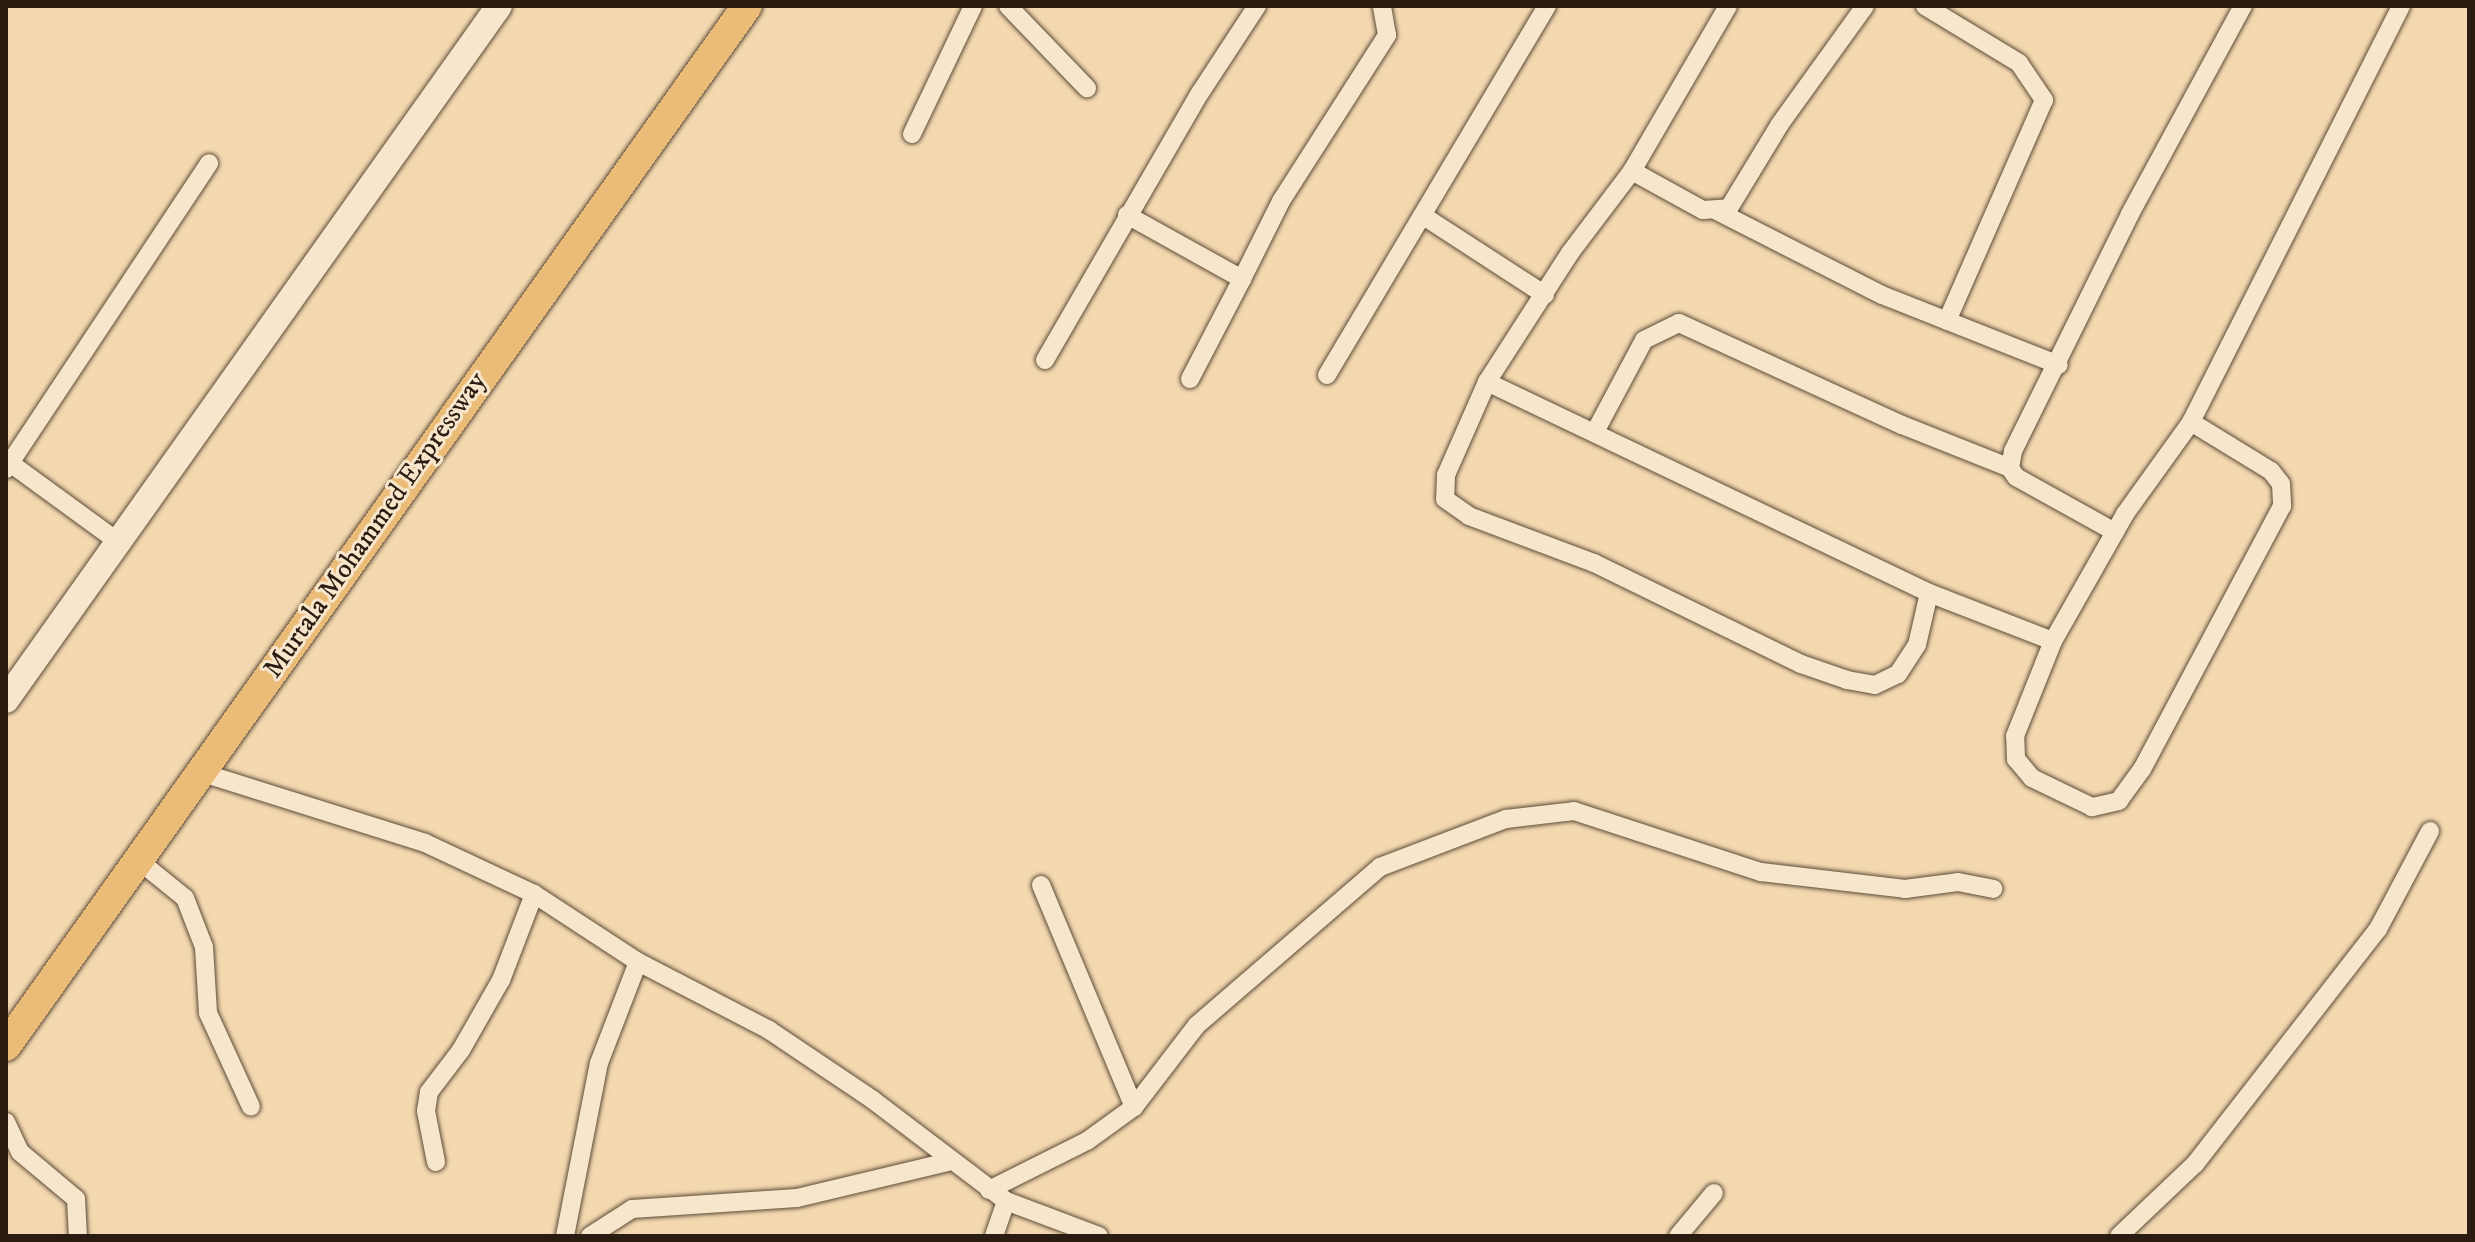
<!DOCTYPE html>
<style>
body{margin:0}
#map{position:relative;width:2475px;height:1242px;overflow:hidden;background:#f4d9b0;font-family:"IM FELL DW Pica",serif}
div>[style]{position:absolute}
.roads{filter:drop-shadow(0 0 2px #5d4b39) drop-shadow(0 0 2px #5d4b39)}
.street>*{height:18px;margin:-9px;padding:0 9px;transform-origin:9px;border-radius:9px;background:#f8e6cc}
.secondary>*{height:26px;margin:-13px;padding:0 13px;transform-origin:13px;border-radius:13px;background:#f8e6cc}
.primary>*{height:30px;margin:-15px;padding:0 15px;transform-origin:15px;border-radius:15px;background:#eabc78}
span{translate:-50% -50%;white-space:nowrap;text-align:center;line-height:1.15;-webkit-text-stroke:6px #f8e6cc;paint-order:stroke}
.street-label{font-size:28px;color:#2b1c11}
.frame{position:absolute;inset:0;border:8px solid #2b1c11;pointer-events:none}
</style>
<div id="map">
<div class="roads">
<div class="street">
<div style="left:1008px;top:6px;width:114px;rotate:46.1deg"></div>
<div style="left:1728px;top:6px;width:191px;rotate:120.2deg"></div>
<div style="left:1632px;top:171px;width:103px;rotate:127.1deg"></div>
<div style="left:1570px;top:253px;width:153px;rotate:122.8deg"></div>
<div style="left:1487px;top:382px;width:102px;rotate:113.8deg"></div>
<div style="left:1446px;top:475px;width:24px;rotate:92deg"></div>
<div style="left:1445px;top:499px;width:29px;rotate:35deg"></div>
<div style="left:1469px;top:516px;width:134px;rotate:20.6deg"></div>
<div style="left:1594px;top:563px;width:230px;rotate:26deg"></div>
<div style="left:1801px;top:664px;width:49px;rotate:19.2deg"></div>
<div style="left:1847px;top:680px;width:28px;rotate:10deg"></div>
<div style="left:1875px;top:685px;width:25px;rotate:-26deg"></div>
<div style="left:1898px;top:674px;width:35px;rotate:-57deg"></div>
<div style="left:1917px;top:645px;width:53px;rotate:-77deg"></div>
<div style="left:1925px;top:6px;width:110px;rotate:31.2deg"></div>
<div style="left:2019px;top:63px;width:45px;rotate:56deg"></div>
<div style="left:2044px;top:100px;width:241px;rotate:113.7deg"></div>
<div style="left:912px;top:134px;width:142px;rotate:-64.5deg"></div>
<div style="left:1632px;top:171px;width:81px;rotate:28.8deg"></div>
<div style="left:1703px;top:210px;width:26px;rotate:-4deg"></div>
<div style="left:1729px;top:208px;width:98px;rotate:-58.7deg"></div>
<div style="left:1780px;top:124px;width:145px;rotate:-54.2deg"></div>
<div style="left:1717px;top:211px;width:185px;rotate:27deg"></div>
<div style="left:1882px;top:295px;width:190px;rotate:21.6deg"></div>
<div style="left:1127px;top:215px;width:132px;rotate:29.1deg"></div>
<div style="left:1242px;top:279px;width:87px;rotate:-63.4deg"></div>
<div style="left:1281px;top:201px;width:197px;rotate:-57.4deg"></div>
<div style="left:1387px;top:35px;width:29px;rotate:-100deg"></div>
<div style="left:1425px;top:217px;width:143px;rotate:33deg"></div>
<div style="left:1045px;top:360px;width:309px;rotate:-59.9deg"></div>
<div style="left:1200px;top:93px;width:104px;rotate:-56.8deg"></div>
<div style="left:1327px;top:375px;width:430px;rotate:-59.2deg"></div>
<div style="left:1190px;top:379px;width:113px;rotate:-62.5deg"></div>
<div style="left:1487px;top:382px;width:490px;rotate:25.5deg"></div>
<div style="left:1929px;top:593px;width:133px;rotate:21.2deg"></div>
<div style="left:2191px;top:422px;width:94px;rotate:31.5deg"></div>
<div style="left:2271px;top:471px;width:16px;rotate:52deg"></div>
<div style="left:2281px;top:484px;width:22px;rotate:87deg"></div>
<div style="left:2282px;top:506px;width:298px;rotate:118deg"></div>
<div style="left:2142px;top:769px;width:39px;rotate:126deg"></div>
<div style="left:2119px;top:801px;width:28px;rotate:167deg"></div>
<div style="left:2092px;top:807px;width:67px;rotate:-154.2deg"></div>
<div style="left:2032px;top:778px;width:25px;rotate:-130deg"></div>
<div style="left:2016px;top:759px;width:23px;rotate:-92deg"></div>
<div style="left:2015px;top:736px;width:102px;rotate:-68.2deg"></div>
<div style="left:2053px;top:641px;width:146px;rotate:-60.4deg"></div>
<div style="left:2125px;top:514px;width:113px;rotate:-54.3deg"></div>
<div style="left:2191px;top:422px;width:466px;rotate:-63.2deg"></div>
<div style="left:1596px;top:430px;width:102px;rotate:-61.9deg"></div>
<div style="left:1644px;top:340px;width:39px;rotate:-26deg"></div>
<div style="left:1679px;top:323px;width:245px;rotate:24.6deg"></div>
<div style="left:1902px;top:425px;width:116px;rotate:21.7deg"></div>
<div style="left:6px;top:460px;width:137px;rotate:36.1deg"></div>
<div style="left:6px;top:469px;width:367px;rotate:-56.4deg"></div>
<div style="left:2115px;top:532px;width:113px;rotate:-150.9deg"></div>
<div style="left:2016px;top:477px;width:11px;rotate:-124deg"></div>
<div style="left:2010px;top:468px;width:17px;rotate:-80deg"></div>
<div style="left:2013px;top:451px;width:264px;rotate:-63.7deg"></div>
<div style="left:2130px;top:214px;width:237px;rotate:-61.5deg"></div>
<div style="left:200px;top:772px;width:236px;rotate:17.5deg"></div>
<div style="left:425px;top:843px;width:120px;rotate:25.1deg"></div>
<div style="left:534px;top:894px;width:124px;rotate:33.2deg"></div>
<div style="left:638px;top:962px;width:148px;rotate:27.4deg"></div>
<div style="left:769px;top:1030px;width:125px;rotate:33.9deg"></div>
<div style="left:873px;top:1100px;width:167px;rotate:37.2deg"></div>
<div style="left:1006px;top:1201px;width:99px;rotate:20.6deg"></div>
<div style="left:138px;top:860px;width:60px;rotate:39deg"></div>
<div style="left:185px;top:898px;width:53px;rotate:68.8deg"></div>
<div style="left:204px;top:947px;width:66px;rotate:86.5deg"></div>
<div style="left:208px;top:1013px;width:103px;rotate:65.4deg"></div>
<div style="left:1041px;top:885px;width:241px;rotate:67.3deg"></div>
<div style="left:6px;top:1122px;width:33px;rotate:65deg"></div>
<div style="left:20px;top:1152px;width:73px;rotate:40deg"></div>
<div style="left:76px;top:1199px;width:37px;rotate:87deg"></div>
<div style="left:436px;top:1162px;width:52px;rotate:-101.1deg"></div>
<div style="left:426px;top:1111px;width:19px;rotate:-81deg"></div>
<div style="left:429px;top:1092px;width:53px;rotate:-52.7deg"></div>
<div style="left:461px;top:1050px;width:81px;rotate:-60.3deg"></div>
<div style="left:501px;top:980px;width:92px;rotate:-69deg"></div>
<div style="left:989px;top:1190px;width:110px;rotate:-26.6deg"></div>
<div style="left:1087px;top:1141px;width:58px;rotate:-35.9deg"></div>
<div style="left:1134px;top:1107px;width:103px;rotate:-52.5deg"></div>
<div style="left:1197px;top:1025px;width:242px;rotate:-40.8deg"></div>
<div style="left:1380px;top:867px;width:135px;rotate:-20.9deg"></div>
<div style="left:1506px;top:819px;width:68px;rotate:-6.7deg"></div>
<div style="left:1574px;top:811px;width:197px;rotate:18.1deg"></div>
<div style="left:1761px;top:872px;width:145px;rotate:6.7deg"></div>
<div style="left:1905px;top:889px;width:53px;rotate:-7.5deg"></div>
<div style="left:1958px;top:882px;width:36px;rotate:11deg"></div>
<div style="left:565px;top:1236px;width:176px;rotate:-78.9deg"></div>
<div style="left:599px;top:1063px;width:108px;rotate:-68.9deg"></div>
<div style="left:590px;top:1236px;width:50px;rotate:-32.7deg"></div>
<div style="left:632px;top:1209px;width:165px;rotate:-3.8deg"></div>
<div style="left:797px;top:1198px;width:155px;rotate:-13.4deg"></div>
<div style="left:994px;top:1236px;width:37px;rotate:-71deg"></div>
<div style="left:1678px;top:1236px;width:56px;rotate:-50.1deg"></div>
<div style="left:2119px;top:1236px;width:105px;rotate:-43.5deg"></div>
<div style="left:2195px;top:1164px;width:298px;rotate:-52.1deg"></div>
<div style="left:2378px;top:929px;width:111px;rotate:-62deg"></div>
</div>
<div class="secondary">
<div style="left:6px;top:700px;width:851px;rotate:-54.61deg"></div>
</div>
<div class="primary">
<div style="left:6px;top:1046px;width:1277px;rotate:-54.53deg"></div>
</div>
</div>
<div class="street-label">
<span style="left:375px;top:525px;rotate:-55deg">Murtala Mohammed Expressway</span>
</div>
<div class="frame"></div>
</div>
